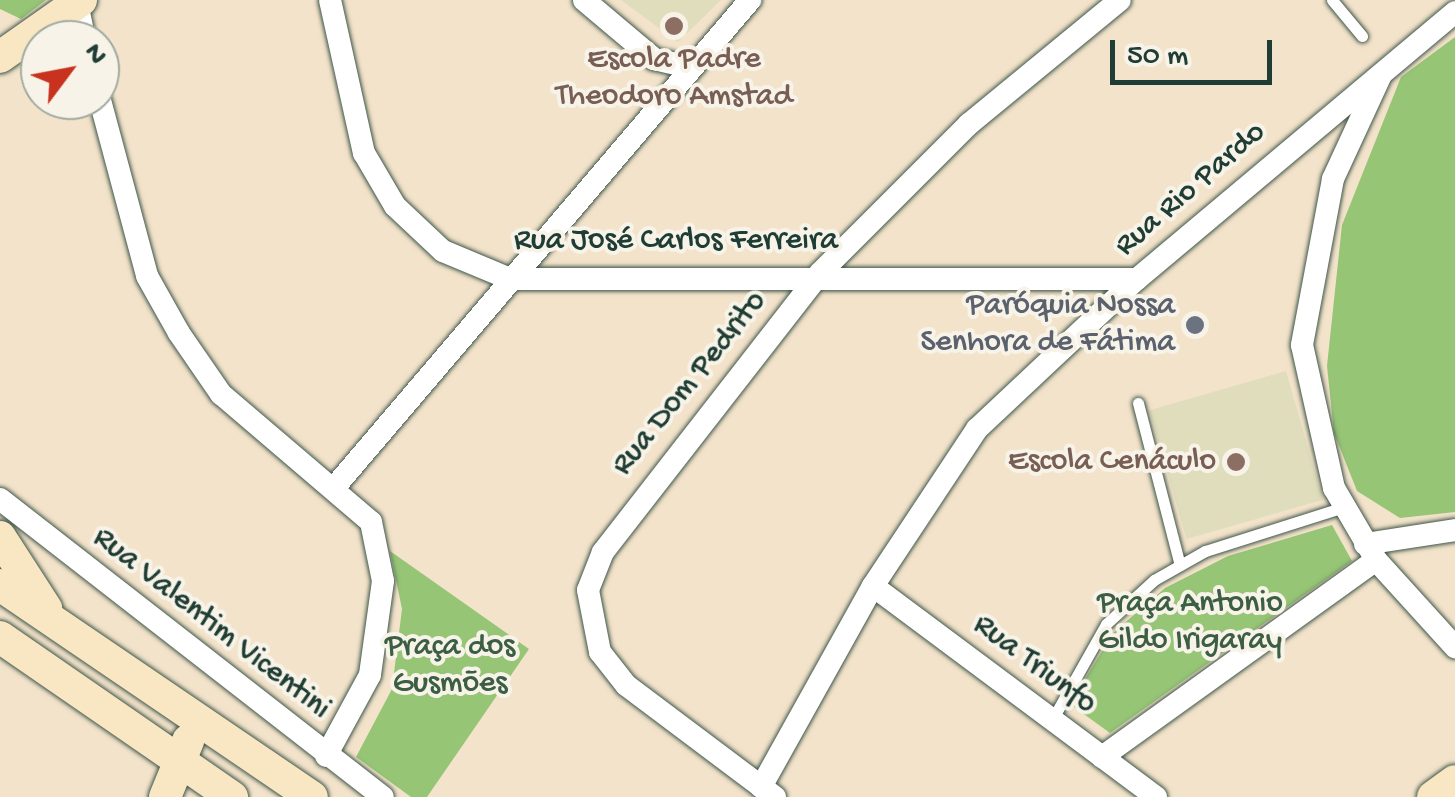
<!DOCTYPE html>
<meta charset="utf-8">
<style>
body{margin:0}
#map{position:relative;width:1455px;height:797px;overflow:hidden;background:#f3e3ca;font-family:"Gochi Hand",sans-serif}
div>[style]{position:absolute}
.built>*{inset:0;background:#dfddbb;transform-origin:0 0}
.green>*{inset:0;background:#95c575}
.roads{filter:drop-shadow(0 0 2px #3f564a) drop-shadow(0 0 2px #3f564a)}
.lane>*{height:11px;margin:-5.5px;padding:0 5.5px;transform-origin:5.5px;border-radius:5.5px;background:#fff}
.street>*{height:22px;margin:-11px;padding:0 11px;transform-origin:11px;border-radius:11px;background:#fff}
.secondary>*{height:32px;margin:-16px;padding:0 16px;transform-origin:16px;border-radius:16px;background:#f9e7c3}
.dots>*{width:28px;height:28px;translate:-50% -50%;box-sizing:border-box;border:5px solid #f7f3e8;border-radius:50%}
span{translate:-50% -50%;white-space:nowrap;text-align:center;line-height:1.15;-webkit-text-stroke:8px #f7f3e8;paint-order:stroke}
.education-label{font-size:32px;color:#785e54}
.right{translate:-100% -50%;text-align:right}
.street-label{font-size:32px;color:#1f3d34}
.worship-label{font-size:32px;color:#5b616d}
.park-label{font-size:32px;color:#3c5f44}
.north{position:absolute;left:20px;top:20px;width:100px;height:100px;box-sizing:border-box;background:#f7f3e8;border:2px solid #a1aaa0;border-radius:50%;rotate:58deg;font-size:28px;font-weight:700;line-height:40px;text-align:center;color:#1f3d34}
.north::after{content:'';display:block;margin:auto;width:35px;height:45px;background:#c8321e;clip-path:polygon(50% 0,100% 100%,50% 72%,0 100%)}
.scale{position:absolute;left:1110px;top:40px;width:162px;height:45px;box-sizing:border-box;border:5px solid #1f3d34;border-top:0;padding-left:12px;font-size:30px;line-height:35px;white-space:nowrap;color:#1f3d34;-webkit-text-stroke:8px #f7f3e8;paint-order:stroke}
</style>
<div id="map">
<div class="built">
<div style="clip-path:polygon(621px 0,721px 0,678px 42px)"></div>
<div style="left:1286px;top:371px;width:134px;height:142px;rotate:74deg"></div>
</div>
<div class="green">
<div style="clip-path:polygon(0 0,46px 0,21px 19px,0 9px)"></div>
<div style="clip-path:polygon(1455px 37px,1455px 512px,1400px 518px,1357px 491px,1334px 433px,1327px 366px,1342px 225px,1401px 77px)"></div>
<div style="clip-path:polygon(1332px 525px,1352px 561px,1110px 733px,1070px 704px,1113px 633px,1165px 588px,1228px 556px)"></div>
<div style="clip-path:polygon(390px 551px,529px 649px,427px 797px,411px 797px,356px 757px,392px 689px,402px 609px)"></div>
</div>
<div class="roads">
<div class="lane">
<div style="left:1332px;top:0;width:47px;rotate:50.2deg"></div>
<div style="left:1138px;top:403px;width:167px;rotate:75.5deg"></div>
<div style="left:1052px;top:720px;width:110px;rotate:-60.6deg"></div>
<div style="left:1106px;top:624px;width:65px;rotate:-42.5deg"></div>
<div style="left:1154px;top:580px;width:59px;rotate:-29.6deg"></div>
<div style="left:1205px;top:551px;width:146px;rotate:-17.6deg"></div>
</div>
<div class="street">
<div style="left:330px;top:0;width:157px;rotate:77.5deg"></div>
<div style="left:364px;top:153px;width:61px;rotate:59.7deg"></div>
<div style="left:395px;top:206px;width:66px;rotate:43.2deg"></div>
<div style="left:443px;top:251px;width:73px;rotate:22.7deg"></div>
<div style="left:510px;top:279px;width:627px"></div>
<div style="left:584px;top:0;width:92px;rotate:40.1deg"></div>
<div style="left:654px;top:59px;width:37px;rotate:13deg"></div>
<div style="left:77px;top:3px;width:38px;rotate:78deg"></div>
<div style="left:1381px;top:75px;width:115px;rotate:114.8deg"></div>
<div style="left:1333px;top:179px;width:169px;rotate:100.6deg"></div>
<div style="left:1302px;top:345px;width:147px;rotate:77.4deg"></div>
<div style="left:1334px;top:488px;width:83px;rotate:59.7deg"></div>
<div style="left:1376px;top:560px;width:118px;rotate:47.8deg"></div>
<div style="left:100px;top:100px;width:182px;rotate:75deg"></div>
<div style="left:147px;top:276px;width:65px;rotate:60.7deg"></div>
<div style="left:179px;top:333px;width:74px;rotate:55.5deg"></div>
<div style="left:221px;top:394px;width:197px;rotate:40.5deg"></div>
<div style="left:371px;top:522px;width:60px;rotate:78.5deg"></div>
<div style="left:383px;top:581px;width:95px;rotate:97.9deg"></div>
<div style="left:370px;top:675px;width:92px;rotate:118.5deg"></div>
<div style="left:333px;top:489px;width:643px;rotate:-49.54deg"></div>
<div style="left:0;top:499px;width:485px;rotate:37.9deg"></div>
<div style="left:1365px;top:544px;width:91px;rotate:-8.8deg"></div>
<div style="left:873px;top:586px;width:353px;rotate:36.7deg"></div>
<div style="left:1102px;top:757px;width:337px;rotate:-35.7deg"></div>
<div style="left:761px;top:787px;width:230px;rotate:-60.9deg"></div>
<div style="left:873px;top:586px;width:188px;rotate:-56.5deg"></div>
<div style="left:977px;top:429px;width:219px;rotate:-43.2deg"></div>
<div style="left:1137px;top:279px;width:415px;rotate:-40deg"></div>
<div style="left:775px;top:797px;width:186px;rotate:-143.1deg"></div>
<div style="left:626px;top:685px;width:42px;rotate:-128.2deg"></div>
<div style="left:600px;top:652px;width:63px;rotate:-101deg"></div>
<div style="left:588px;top:590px;width:41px;rotate:-68.5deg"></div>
<div style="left:603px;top:552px;width:353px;rotate:-52.1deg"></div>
<div style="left:820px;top:273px;width:211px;rotate:-45deg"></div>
<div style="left:969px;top:124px;width:195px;rotate:-39.4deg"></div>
</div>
<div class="secondary">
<div style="left:0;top:57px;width:99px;rotate:-35.1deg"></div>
<div style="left:0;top:537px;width:85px;rotate:57.1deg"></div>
<div style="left:0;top:585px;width:377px;rotate:34.2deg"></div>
<div style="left:0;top:637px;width:282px;rotate:34.6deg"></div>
<div style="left:165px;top:797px;width:61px;rotate:-67.7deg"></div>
<div style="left:1433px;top:797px;width:27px;rotate:-36deg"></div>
</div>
</div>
<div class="dots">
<div style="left:674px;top:26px;background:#8d6e63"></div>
<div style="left:1195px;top:325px;background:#6b7280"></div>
<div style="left:1236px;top:462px;background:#8d6e63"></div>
</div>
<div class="education-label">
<span style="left:674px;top:79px">Escola Padre<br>Theodoro Amstad</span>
<span class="right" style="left:1216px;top:462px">Escola Cenáculo</span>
</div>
<div class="street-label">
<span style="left:1191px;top:190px;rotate:-41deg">Rua Rio Pardo</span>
<span style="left:676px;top:241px">Rua José Carlos Ferreira</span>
<span style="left:690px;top:384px;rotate:-51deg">Rua Dom Pedrito</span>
<span style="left:211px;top:624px;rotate:38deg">Rua Valentim Vicentini</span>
<span style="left:1034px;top:665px;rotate:37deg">Rua Triunfo</span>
</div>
<div class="worship-label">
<span class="right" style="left:1175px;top:325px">Paróquia Nossa<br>Senhora de Fátima</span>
</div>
<div class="park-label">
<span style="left:1190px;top:623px">Praça Antonio<br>Gildo Irigaray</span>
<span style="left:450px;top:666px">Praça dos<br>Gusmões</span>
</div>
<div class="north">N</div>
<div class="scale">50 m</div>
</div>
